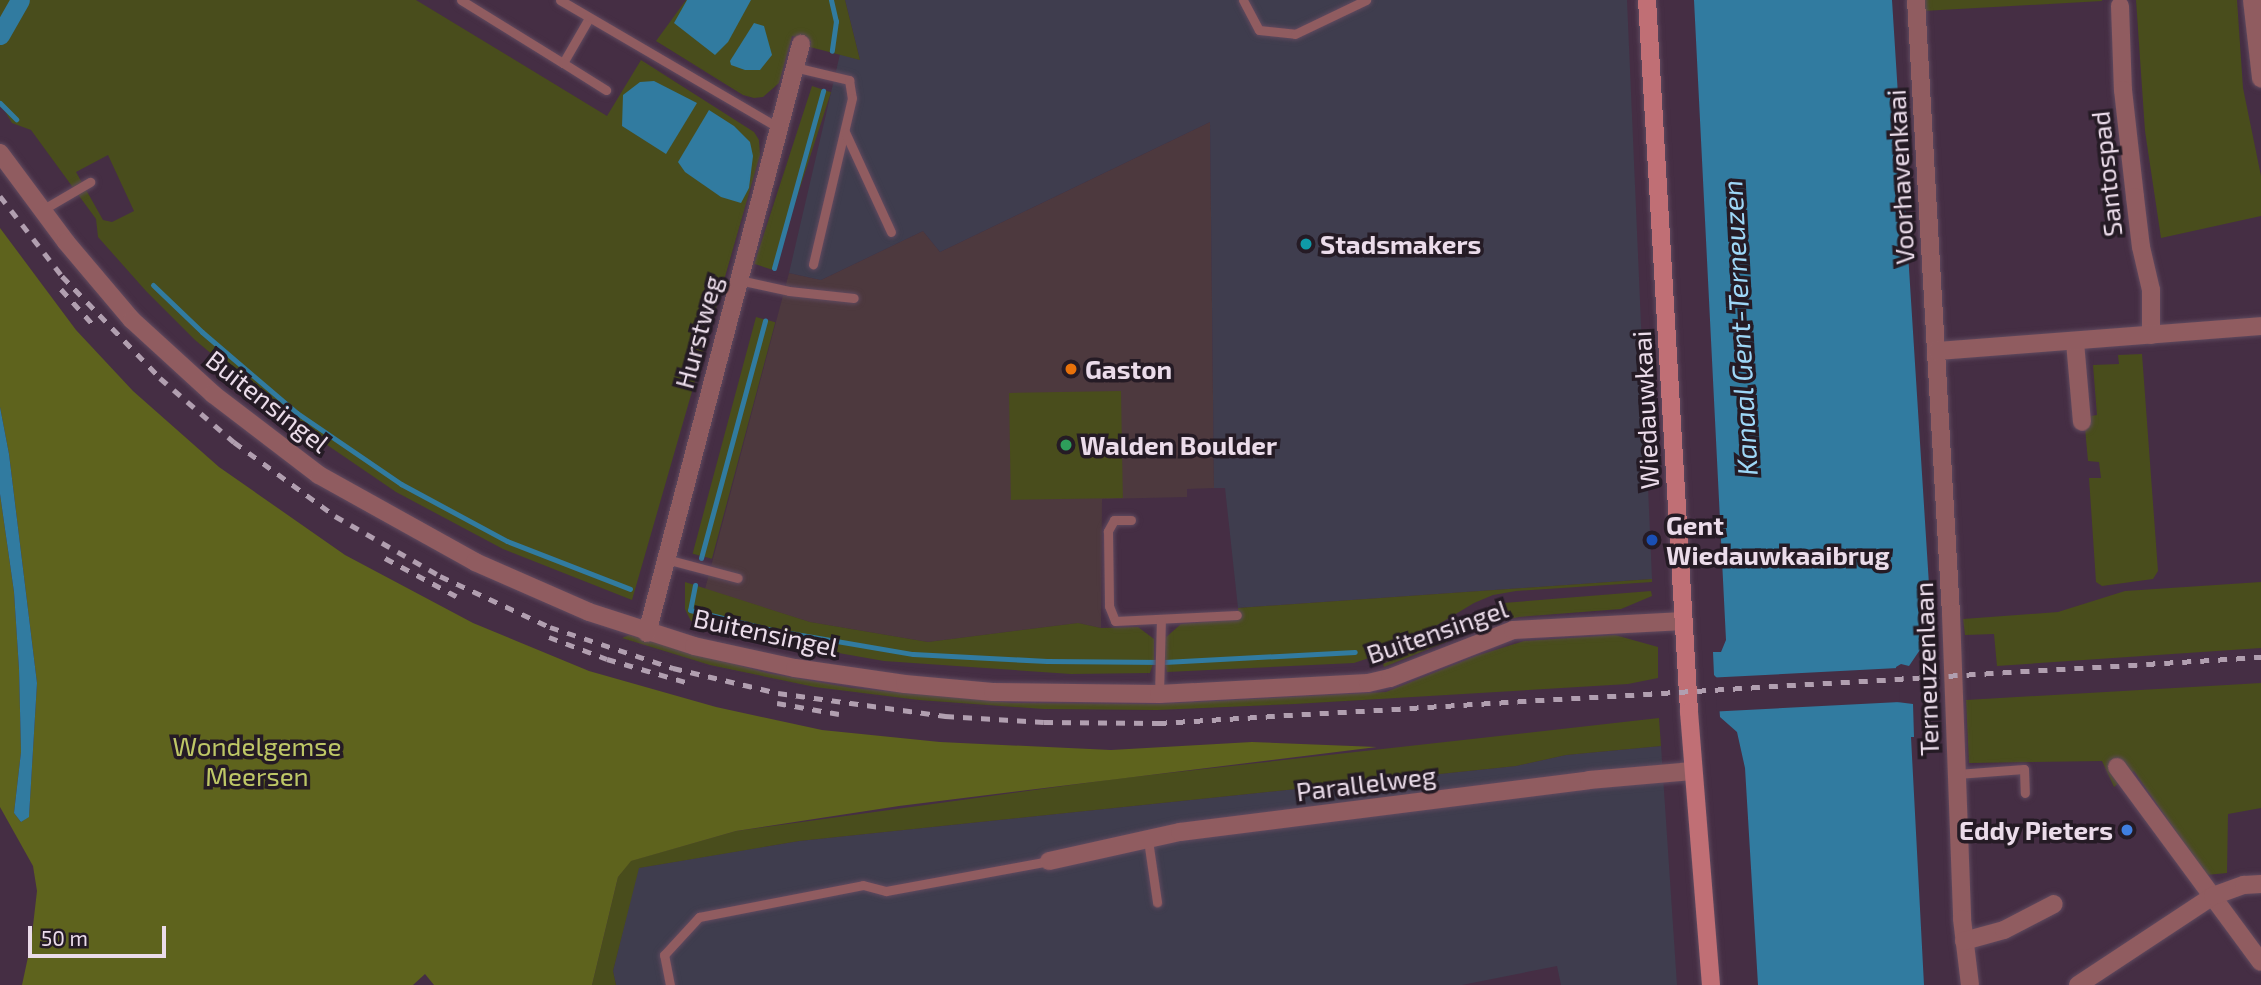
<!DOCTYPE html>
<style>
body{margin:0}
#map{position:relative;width:2261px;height:985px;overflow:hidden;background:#452e44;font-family:"Exo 2",sans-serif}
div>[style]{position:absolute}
.commercial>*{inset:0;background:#4d393e}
.industrial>*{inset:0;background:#3f3d4e}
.green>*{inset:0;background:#494d1c;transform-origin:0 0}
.forest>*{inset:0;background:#5e631d}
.water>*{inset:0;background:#317ba0}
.pier>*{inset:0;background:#452e44;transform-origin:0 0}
.stream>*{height:5px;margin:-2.5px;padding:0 2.5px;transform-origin:2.5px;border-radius:2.5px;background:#317ba0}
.canal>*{height:19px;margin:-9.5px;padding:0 9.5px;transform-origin:9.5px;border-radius:9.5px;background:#317ba0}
.roads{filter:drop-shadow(0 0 2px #604a5f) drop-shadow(0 0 2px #604a5f)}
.service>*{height:9px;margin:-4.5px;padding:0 4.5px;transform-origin:4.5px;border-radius:4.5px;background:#905c60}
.minor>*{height:18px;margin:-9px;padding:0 9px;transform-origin:9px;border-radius:9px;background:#905c60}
.secondary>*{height:18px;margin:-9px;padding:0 9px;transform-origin:9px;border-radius:9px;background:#c06f75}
.rail>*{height:5px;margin-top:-2.5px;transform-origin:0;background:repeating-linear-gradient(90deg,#b19fb0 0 9px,transparent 0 18px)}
.dots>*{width:19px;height:19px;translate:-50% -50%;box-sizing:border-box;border:4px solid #251b25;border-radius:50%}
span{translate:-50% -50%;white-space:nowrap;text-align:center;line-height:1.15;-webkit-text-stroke:7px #251b25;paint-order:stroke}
.street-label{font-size:26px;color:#ebdcea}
.poi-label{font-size:26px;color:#ebdcea;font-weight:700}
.left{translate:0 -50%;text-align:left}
.right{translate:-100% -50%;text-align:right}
.park-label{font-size:26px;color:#bec766}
.water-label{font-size:28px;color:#9ed7f7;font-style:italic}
.scale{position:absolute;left:28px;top:926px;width:138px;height:32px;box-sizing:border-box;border:4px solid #ebdcea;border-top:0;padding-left:9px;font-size:21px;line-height:24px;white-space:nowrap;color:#ebdcea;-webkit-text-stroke:5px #251b25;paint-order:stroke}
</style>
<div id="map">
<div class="commercial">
<div style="clip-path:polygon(1210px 122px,1214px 488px,1187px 489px,1187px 497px,1102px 499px,1101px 628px,1078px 623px,928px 642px,810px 622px,705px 589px,789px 273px,821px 280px,923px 231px,940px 252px)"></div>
</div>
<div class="industrial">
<div style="clip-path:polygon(845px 0,1627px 0,1652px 579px,1238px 608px,1225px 488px,1214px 488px,1210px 122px,940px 252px,923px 231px,821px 280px,789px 273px,840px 54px,860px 60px)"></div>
<div style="clip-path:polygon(1661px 746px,1677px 985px,1561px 985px,1557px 966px,1462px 985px,616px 985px,613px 971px,638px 868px,799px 841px,1516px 766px,1566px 755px)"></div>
</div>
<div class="green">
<div style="clip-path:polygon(evenodd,0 0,416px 0,607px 116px,641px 60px,754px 132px,759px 140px,760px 155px,632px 600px,503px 549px,396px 492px,292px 421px,195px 340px,146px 291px,98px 237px,96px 219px,31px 130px,12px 123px,0 103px,0 0,108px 155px,134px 211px,112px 222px,103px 220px,76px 172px,108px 155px)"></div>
<div style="clip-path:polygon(686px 0,845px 0,860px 60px,810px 47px,811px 41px,792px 36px,779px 83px,763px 97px,754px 98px,743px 95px,656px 41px)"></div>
<div style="clip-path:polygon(1923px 0,2102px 0,2102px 1px,1923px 11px)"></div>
<div style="clip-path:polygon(2136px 0,2237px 0,2243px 88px,2261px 176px,2261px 216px,2161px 238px,2145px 131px)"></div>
<div style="left:812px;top:86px;width:20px;height:187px;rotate:18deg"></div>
<div style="left:756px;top:317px;width:20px;height:245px;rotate:15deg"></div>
<div style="clip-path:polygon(2142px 354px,2158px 571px,2153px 579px,2102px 586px,2096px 582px,2089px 478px,2101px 478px,2099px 462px,2088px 461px,2084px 417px,2097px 415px,2093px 365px,2119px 364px,2118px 355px)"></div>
<div style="left:1121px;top:391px;width:107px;height:112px;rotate:89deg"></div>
<div style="clip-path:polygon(1652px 579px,1652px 582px,1516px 591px,1493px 595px,1474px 603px,1399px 648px,1354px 663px,1167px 672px,1164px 662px,1164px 639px,1181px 624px,1238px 619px,1238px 608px)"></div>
<div style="clip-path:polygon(685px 582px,810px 622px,928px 642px,1078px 623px,1101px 628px,1138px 627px,1154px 639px,1154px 661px,1150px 673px,1071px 674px,884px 661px,793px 645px,691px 621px,685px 609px)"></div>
<div style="clip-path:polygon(2261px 582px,2261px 648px,1997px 666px,1994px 634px,1965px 635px,1963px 619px,2058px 612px,2125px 591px)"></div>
<div style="clip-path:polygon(1651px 591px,1652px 596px,1621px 609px,1519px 617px,1496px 622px,1384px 667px,1383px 664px,1417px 649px,1468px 616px,1503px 603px)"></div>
<div style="clip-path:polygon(629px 635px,767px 673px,852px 688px,1013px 703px,1156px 704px,1386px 692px,1476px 656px,1524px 641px,1615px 635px,1658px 647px,1658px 678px,1628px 684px,1295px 704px,1157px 710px,1044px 709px,919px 700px,815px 687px,710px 665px,622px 638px)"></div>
<div style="clip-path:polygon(2261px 683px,2261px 808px,2228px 814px,2227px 873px,2206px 875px,2134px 771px,2114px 787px,2102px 761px,1969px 763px,1966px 700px)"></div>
<div style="clip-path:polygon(1659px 718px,1661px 746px,1566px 755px,1516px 766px,799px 841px,639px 868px,613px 971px,616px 985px,592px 985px,618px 877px,630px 861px,736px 831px,1115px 779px)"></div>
</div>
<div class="forest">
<div style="clip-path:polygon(0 228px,76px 330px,133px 391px,219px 467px,345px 555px,473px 623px,589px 671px,716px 707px,822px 730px,940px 742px,1111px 750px,1252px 742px,1377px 747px,899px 806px,736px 831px,631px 861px,618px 877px,592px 985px,434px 985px,425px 974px,413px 985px,22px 985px,31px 943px,37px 891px,33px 866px,0 807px,0 494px,14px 592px,19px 669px,21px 752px,14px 813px,21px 822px,29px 816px,37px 683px,9px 454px,0 407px)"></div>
</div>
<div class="water">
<div style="clip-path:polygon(687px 0,751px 0,728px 42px,715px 55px,674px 23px)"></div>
<div style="clip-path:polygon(1694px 0,1892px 0,1932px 632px,1909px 666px,1901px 664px,1896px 667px,1897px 702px,1913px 704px,1914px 737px,1911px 737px,1924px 985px,1758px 985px,1745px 768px,1737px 732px,1720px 717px,1717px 678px,1714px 675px,1713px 652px,1721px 652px,1726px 640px)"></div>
<div style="clip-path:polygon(754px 23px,764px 26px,772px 55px,760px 70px,745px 70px,731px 65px,730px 61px)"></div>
<div style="clip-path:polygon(654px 81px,697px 103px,666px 154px,622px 126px,623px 95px,640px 82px)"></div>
<div style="clip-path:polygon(709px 110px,734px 126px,750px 142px,753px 156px,749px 188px,741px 203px,721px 197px,685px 172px,678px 162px)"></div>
<div style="clip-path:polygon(0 407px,9px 454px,37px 683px,29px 817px,21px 822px,14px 813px,21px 752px,19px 669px,14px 592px,0 494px)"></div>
</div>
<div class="pier">
<div style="left:1898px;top:668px;width:34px;height:183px;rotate:87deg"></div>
</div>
<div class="stream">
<div style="left:831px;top:0;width:22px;rotate:77deg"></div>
<div style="left:836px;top:21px;width:30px;rotate:98deg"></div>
<div style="left:0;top:103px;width:23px;rotate:45deg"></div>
<div style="left:774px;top:268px;width:184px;rotate:-74.5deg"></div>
<div style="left:153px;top:285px;width:68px;rotate:43.8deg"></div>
<div style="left:202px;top:332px;width:125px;rotate:40.5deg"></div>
<div style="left:297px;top:413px;width:126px;rotate:34.3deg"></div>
<div style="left:401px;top:484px;width:120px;rotate:28.3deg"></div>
<div style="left:507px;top:541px;width:132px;rotate:21.3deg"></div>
<div style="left:701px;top:558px;width:246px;rotate:-74.9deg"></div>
<div style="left:695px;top:585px;width:25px;rotate:101deg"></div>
<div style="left:690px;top:610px;width:84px;rotate:13.7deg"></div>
<div style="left:772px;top:630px;width:143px;rotate:9.7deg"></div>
<div style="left:913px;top:654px;width:134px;rotate:3deg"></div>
<div style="left:1047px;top:661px;width:117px;rotate:0.5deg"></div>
<div style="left:1164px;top:662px;width:191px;rotate:-3deg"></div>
</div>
<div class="canal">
<div style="left:0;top:35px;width:40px;rotate:-60.3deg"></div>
</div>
<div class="roads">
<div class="service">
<div style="left:461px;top:0;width:120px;rotate:31.7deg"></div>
<div style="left:563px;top:63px;width:52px;rotate:-60deg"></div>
<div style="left:560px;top:0;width:254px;rotate:30.3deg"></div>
<div style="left:1243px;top:0;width:34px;rotate:62deg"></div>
<div style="left:1259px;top:30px;width:36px;rotate:6deg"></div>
<div style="left:1295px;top:34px;width:79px;rotate:-25.6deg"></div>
<div style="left:563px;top:63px;width:51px;rotate:32.1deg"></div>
<div style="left:794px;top:67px;width:57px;rotate:13.3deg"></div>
<div style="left:849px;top:80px;width:18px;rotate:81deg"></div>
<div style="left:852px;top:98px;width:171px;rotate:103.2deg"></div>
<div style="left:845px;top:132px;width:110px;rotate:65.3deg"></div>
<div style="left:42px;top:210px;width:56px;rotate:-30.3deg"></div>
<div style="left:739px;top:280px;width:51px;rotate:12.4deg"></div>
<div style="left:789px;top:291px;width:65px;rotate:6.1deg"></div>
<div style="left:1131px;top:520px;width:17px;rotate:180deg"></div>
<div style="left:1114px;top:520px;width:13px;rotate:119deg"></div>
<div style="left:1108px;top:531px;width:75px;rotate:89.2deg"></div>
<div style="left:1109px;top:606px;width:16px;rotate:68deg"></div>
<div style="left:1115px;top:621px;width:122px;rotate:-2.8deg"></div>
<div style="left:666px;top:559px;width:74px;rotate:14.8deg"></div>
<div style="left:1159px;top:694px;width:74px;rotate:-88.5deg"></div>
<div style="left:1957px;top:774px;width:67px;rotate:-4.3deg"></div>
<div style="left:2024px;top:769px;width:24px;rotate:88deg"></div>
<div style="left:1148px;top:840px;width:63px;rotate:81.7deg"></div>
<div style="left:670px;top:985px;width:31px;rotate:-101deg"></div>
<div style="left:664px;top:955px;width:52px;rotate:-47.4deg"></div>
<div style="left:699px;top:917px;width:167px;rotate:-11deg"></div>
<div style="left:863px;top:885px;width:24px;rotate:15deg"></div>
<div style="left:886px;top:891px;width:166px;rotate:-10.4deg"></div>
</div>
<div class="minor">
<div style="left:1916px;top:0;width:615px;rotate:86.74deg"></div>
<div style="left:1951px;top:614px;width:305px;rotate:87.9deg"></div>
<div style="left:1962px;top:919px;width:66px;rotate:83.1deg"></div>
<div style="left:2252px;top:0;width:79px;rotate:83.4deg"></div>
<div style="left:2120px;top:6px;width:84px;rotate:88deg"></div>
<div style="left:2123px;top:90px;width:108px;rotate:83.6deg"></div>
<div style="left:2135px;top:197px;width:50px;rotate:83.2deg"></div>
<div style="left:2141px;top:247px;width:44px;rotate:76.9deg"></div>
<div style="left:2151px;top:290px;width:45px;rotate:90deg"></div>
<div style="left:0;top:153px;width:111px;rotate:53.4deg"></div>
<div style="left:66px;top:242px;width:102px;rotate:49.8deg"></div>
<div style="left:132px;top:320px;width:110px;rotate:42.4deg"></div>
<div style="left:213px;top:394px;width:133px;rotate:37.4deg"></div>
<div style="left:319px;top:475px;width:179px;rotate:29.1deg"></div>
<div style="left:475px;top:562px;width:124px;rotate:23.7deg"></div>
<div style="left:589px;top:612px;width:110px;rotate:17.9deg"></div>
<div style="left:694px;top:646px;width:103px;rotate:12.3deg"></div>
<div style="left:795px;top:668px;width:111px;rotate:8.3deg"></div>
<div style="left:905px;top:684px;width:88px;rotate:5.2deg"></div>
<div style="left:993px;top:692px;width:166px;rotate:0.7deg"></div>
<div style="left:1159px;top:694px;width:209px;rotate:-3deg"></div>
<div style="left:1368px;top:683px;width:23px;rotate:-13deg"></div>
<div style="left:1390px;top:678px;width:132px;rotate:-21.3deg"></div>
<div style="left:1513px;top:630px;width:171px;rotate:-3deg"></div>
<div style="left:2075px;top:342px;width:80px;rotate:85deg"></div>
<div style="left:1937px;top:351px;width:325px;rotate:-4.4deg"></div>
<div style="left:647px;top:633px;width:609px;rotate:-75.35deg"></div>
<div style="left:2117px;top:767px;width:242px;rotate:53.6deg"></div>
<div style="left:1049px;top:861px;width:134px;rotate:-12.5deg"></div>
<div style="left:1180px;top:832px;width:412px;rotate:-7.2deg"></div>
<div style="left:1589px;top:780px;width:103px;rotate:-5deg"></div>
<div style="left:1964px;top:941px;width:41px;rotate:-15.4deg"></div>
<div style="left:2004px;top:930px;width:56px;rotate:-27.5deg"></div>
<div style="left:2078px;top:985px;width:162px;rotate:-33.4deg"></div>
<div style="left:2213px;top:896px;width:33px;rotate:-20deg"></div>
<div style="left:2244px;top:885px;width:17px;rotate:-3deg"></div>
</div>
<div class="secondary">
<div style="left:1647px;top:0;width:713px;rotate:86.62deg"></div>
<div style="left:1689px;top:712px;width:274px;rotate:85.4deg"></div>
</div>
</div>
<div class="rail">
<div style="left:0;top:196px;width:101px;rotate:52.2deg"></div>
<div style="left:62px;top:276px;width:141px;rotate:46.1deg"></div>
<div style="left:160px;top:378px;width:98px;rotate:40.9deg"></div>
<div style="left:234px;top:442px;width:125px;rotate:36.2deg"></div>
<div style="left:335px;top:516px;width:121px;rotate:29.7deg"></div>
<div style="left:440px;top:576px;width:121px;rotate:24.9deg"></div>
<div style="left:550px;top:627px;width:130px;rotate:18.4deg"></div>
<div style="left:673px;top:668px;width:108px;rotate:13.4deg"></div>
<div style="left:778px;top:693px;width:169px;rotate:7.8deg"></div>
<div style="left:945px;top:716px;width:99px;rotate:3.5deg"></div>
<div style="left:1044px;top:722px;width:114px;rotate:0.5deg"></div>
<div style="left:1158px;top:723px;width:1105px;rotate:-3.42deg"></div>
<div style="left:61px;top:289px;width:52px;rotate:48.1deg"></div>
<div style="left:385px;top:558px;width:81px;rotate:28.2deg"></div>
<div style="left:549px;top:637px;width:62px;rotate:20.8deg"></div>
<div style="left:607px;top:659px;width:85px;rotate:16.3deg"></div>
<div style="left:777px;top:703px;width:63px;rotate:10.1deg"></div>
</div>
<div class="dots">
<div style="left:1306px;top:244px;background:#0f9aa8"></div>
<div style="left:1071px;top:369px;background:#e8710a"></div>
<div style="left:1066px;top:445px;background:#2e9e5b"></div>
<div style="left:1652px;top:540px;background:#1a4fb4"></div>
<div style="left:2127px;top:830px;background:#3f7fe0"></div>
</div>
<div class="street-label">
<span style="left:2106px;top:174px;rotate:-96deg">Santospad</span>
<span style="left:1900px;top:177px;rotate:-93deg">Voorhavenkaai</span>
<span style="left:698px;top:332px;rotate:-75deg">Hurstweg</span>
<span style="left:268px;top:401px;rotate:38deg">Buitensingel</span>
<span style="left:1645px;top:410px;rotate:-93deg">Wiedauwkaai</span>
<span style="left:1437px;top:631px;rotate:-19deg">Buitensingel</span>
<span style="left:766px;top:632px;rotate:12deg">Buitensingel</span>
<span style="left:1926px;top:669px;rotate:-92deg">Terneuzenlaan</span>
<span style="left:1366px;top:783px;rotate:-7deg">Parallelweg</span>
</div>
<div class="poi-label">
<span class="left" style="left:1320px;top:244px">Stadsmakers</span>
<span class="left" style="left:1085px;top:369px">Gaston</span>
<span class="left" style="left:1080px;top:445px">Walden Boulder</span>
<span class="left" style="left:1666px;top:540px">Gent<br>Wiedauwkaaibrug</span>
<span class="right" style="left:2113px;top:830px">Eddy Pieters</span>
</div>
<div class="park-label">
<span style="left:257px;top:761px">Wondelgemse<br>Meersen</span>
</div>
<div class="water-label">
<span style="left:1739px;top:328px;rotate:-93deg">Kanaal Gent-Terneuzen</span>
</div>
<div class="scale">50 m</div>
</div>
